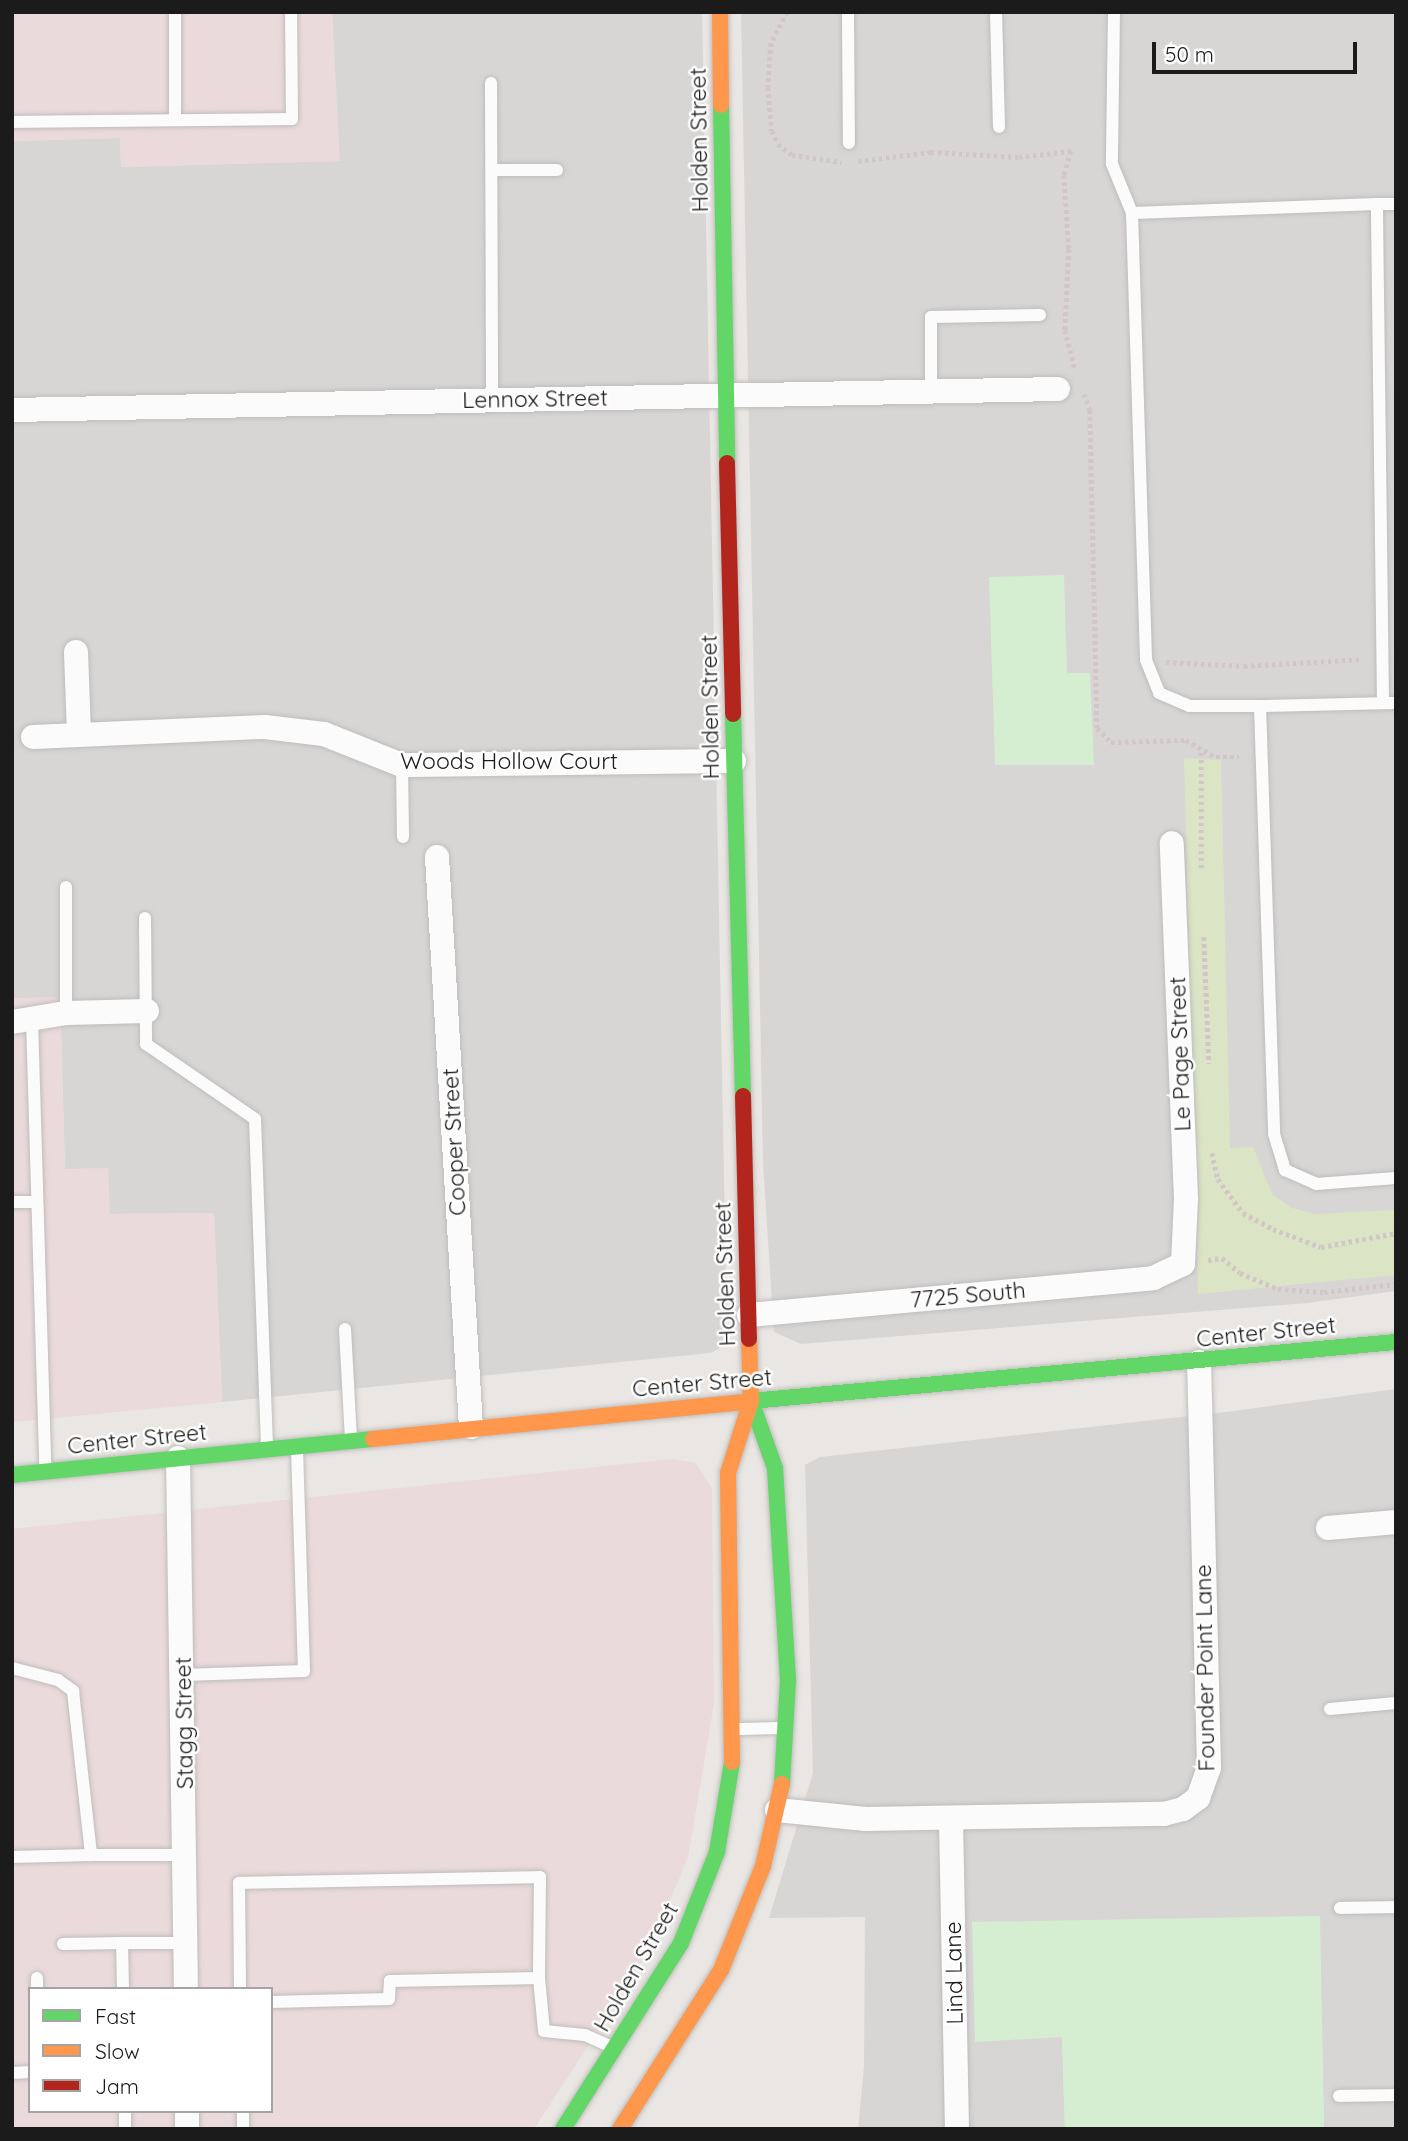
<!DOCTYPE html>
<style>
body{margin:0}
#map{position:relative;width:1408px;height:2141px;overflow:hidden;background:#e9e6e3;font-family:Quicksand,sans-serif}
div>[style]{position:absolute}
.residential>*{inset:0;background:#d8d6d5}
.commercial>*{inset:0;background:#eadadb}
.grass>*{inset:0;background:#dbe4c4}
.park>*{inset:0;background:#d5edd0}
.path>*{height:4.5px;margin-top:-2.25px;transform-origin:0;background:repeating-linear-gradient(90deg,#d3c6c7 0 3.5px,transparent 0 7px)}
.roads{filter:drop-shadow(0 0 2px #bfbdbc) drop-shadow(0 0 2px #bfbdbc)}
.lane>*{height:12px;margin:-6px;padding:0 6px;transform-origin:6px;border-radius:6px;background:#fcfbfb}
.street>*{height:24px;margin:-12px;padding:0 12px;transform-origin:12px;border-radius:12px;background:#fcfbfb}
.fast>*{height:16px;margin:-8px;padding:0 8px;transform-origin:8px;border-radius:8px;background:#63d668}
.slow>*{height:16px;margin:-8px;padding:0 8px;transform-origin:8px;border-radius:8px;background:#ff974d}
.jam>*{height:16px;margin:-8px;padding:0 8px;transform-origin:8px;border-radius:8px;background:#b3261e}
span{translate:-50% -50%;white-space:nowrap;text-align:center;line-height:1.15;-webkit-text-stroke:5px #fff;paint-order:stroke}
.street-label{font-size:23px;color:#1b1b1b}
.frame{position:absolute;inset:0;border:14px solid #1b1b1b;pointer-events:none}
.legend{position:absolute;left:28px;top:1987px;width:245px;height:126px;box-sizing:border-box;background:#fff;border:2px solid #a4a4a4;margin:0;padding:9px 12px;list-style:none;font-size:21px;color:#1b1b1b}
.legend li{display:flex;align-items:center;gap:14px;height:35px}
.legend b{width:35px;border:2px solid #a4a4a4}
.scale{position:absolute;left:1152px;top:42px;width:205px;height:32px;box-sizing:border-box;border:4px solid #1b1b1b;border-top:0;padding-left:9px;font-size:21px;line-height:24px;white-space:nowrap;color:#1b1b1b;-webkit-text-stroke:5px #fff;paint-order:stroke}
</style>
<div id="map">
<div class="residential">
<div style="clip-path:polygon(332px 12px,702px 12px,727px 1338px,720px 1348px,710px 1353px,222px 1402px,214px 1213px,110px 1214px,65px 1169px,60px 998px,12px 998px,12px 141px,120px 138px,121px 167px,339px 161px)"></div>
<div style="clip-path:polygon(741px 12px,1396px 12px,1396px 1291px,1307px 1303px,801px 1344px,774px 1332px,763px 1163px)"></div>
<div style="clip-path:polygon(1396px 1389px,1396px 2129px,1324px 2129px,1319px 1916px,1062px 2037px,1065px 2129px,858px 2129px,864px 2066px,865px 1917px,769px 1918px,813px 1773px,805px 1465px,820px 1457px,1234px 1411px)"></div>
</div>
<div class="commercial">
<div style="clip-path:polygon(12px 12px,332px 12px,340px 161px,121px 167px,120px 138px,12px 141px)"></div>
<div style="clip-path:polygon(60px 997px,65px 1169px,108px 1168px,110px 1214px,214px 1213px,222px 1402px,12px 1422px,12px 998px)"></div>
<div style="clip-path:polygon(evenodd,672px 1459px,696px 1463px,712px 1489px,714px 1703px,688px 1857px,656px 1934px,634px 1975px,534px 2129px,12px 2129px,12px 1529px,672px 1459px,30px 1989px,271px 1989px,271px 2111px,30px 2111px,30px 1989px)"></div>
</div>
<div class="grass">
<div style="clip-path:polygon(1184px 758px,1221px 760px,1230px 1148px,1253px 1147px,1272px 1194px,1292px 1208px,1315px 1214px,1396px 1210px,1396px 1275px,1198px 1294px)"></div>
</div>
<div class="park">
<div style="clip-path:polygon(1064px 575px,1067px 673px,1090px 673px,1094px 765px,995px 765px,989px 577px)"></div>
<div style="clip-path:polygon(1320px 1916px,1324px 2129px,1065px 2129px,1062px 2037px,975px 2042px,972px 1922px)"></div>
</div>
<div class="path">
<div style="left:787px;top:12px;width:35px;rotate:117deg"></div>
<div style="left:771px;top:43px;width:44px;rotate:93.9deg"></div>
<div style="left:768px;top:87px;width:44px;rotate:84.8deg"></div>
<div style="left:772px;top:131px;width:14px;rotate:65deg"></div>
<div style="left:778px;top:144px;width:18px;rotate:38deg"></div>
<div style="left:792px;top:155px;width:50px;rotate:8deg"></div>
<div style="left:858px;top:161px;width:74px;rotate:-7deg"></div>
<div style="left:931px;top:152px;width:88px;rotate:3.3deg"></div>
<div style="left:1019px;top:157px;width:52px;rotate:-6.6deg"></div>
<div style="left:1071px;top:151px;width:25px;rotate:106deg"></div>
<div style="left:1064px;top:175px;width:74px;rotate:86.1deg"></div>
<div style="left:1069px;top:249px;width:81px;rotate:92.8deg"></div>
<div style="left:1065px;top:330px;width:40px;rotate:75.6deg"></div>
<div style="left:1084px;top:394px;width:17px;rotate:69deg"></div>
<div style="left:1090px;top:410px;width:318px;rotate:88.7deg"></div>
<div style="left:1097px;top:728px;width:20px;rotate:45deg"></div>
<div style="left:1111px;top:742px;width:75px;rotate:-1.5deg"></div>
<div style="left:1186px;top:740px;width:34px;rotate:30deg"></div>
<div style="left:1216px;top:757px;width:23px"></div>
<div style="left:1166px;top:662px;width:78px;rotate:2.9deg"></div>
<div style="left:1244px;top:666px;width:119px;rotate:-3.4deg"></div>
<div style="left:1201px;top:868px;width:120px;rotate:-90deg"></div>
<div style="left:1204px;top:937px;width:127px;rotate:87.7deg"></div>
<div style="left:1212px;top:1153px;width:27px;rotate:77deg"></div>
<div style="left:1218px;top:1179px;width:42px;rotate:53.7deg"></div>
<div style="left:1243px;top:1213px;width:34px;rotate:28deg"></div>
<div style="left:1273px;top:1229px;width:51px;rotate:20.6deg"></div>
<div style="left:1321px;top:1247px;width:76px;rotate:-10.6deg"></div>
<div style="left:1208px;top:1260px;width:14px;rotate:-8deg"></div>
<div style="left:1222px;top:1258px;width:23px;rotate:40deg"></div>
<div style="left:1240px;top:1273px;width:41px;rotate:22.8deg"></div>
<div style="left:1278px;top:1289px;width:46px;rotate:3.7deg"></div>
<div style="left:1324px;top:1292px;width:72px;rotate:-6.3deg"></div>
</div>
<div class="roads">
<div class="lane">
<div style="left:848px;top:12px;width:131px;rotate:89.6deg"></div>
<div style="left:996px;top:12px;width:115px;rotate:88.5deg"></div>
<div style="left:1114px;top:12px;width:152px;rotate:90.8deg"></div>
<div style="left:1112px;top:164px;width:53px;rotate:67.8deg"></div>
<div style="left:491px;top:83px;width:317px;rotate:89.8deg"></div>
<div style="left:175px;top:120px;width:108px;rotate:-90deg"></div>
<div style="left:12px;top:122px;width:280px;rotate:-0.6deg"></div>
<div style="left:292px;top:119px;width:107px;rotate:-90.5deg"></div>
<div style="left:492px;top:170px;width:65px"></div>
<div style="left:1377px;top:204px;width:245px;rotate:177.9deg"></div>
<div style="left:1132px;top:213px;width:447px;rotate:88.2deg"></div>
<div style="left:1146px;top:660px;width:35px;rotate:68deg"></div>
<div style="left:1159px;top:693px;width:33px;rotate:23deg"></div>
<div style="left:1189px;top:706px;width:71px"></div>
<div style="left:1260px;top:706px;width:428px;rotate:88.1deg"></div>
<div style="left:1274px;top:1134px;width:38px;rotate:73deg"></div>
<div style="left:1285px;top:1170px;width:34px;rotate:24deg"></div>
<div style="left:1316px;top:1184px;width:80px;rotate:-4.3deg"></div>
<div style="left:931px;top:391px;width:74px;rotate:-90deg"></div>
<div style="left:931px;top:317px;width:109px;rotate:-1.1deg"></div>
<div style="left:1383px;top:703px;width:499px;rotate:-90.7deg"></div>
<div style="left:1377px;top:204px;width:19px"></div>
<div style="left:1260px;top:706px;width:136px;rotate:-1.3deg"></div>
<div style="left:402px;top:765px;width:72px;rotate:89.2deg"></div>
<div style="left:145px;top:918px;width:126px;rotate:89.5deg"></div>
<div style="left:146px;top:1044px;width:132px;rotate:34.5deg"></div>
<div style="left:255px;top:1119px;width:329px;rotate:87.9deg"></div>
<div style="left:66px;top:1013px;width:126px;rotate:-90deg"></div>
<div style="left:32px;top:1019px;width:451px;rotate:88.3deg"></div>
<div style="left:12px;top:1202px;width:23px"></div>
<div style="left:345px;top:1329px;width:110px;rotate:86.9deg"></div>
<div style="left:12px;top:1668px;width:48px;rotate:14.6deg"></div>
<div style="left:58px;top:1680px;width:19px;rotate:36deg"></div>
<div style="left:73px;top:1691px;width:165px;rotate:83.7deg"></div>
<div style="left:91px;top:1855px;width:94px"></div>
<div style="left:183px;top:1675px;width:121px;rotate:-1.9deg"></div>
<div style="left:304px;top:1671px;width:222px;rotate:-91.8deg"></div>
<div style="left:1330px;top:1709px;width:66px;rotate:-5.2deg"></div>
<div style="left:738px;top:1729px;width:45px;rotate:-1.3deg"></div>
<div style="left:12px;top:1857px;width:79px;rotate:-1.5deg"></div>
<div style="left:1340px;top:1908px;width:56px;rotate:-1deg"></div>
<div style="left:63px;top:1944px;width:59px;rotate:-1deg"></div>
<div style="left:37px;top:1978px;width:11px;rotate:90deg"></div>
<div style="left:123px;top:1989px;width:46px;rotate:-91.2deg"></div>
<div style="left:122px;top:1943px;width:64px"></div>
<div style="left:240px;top:1989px;width:106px;rotate:-90.5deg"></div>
<div style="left:239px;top:1883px;width:301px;rotate:-1.1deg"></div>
<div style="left:540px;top:1877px;width:101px;rotate:90.6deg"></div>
<div style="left:539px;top:1978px;width:53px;rotate:84.6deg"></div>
<div style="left:544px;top:2031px;width:41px;rotate:5.6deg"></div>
<div style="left:585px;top:2035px;width:27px;rotate:24deg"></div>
<div style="left:271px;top:2002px;width:118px;rotate:-1.5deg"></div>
<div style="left:389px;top:1999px;width:18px;rotate:-87deg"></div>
<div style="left:390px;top:1981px;width:149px;rotate:-1.2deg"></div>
<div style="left:12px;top:2073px;width:18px;rotate:-3deg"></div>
<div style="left:1339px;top:2096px;width:57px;rotate:-1deg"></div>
<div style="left:125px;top:2111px;width:18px;rotate:90deg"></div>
<div style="left:243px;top:2111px;width:18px;rotate:90deg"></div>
</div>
<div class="street">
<div style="left:12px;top:410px;width:1046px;rotate:-1.15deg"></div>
<div style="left:76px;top:652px;width:80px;rotate:87.9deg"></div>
<div style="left:33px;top:737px;width:232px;rotate:-2.5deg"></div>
<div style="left:265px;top:727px;width:59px;rotate:6.8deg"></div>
<div style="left:324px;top:734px;width:84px;rotate:21.7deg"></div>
<div style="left:402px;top:765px;width:332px;rotate:-0.7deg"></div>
<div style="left:437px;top:857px;width:571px;rotate:86.59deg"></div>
<div style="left:12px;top:1022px;width:55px;rotate:-9.5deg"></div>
<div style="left:66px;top:1013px;width:81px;rotate:-1.4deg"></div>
<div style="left:749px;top:1315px;width:406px;rotate:-5.2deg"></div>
<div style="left:1153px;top:1278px;width:33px;rotate:-25deg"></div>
<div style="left:1183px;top:1264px;width:65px;rotate:-87.4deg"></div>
<div style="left:1186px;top:1199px;width:356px;rotate:-92.3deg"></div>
<div style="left:178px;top:1458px;width:531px;rotate:89.14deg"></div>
<div style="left:1328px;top:1528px;width:68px;rotate:-5deg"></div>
<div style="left:777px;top:1810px;width:89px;rotate:5.8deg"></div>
<div style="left:866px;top:1819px;width:298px;rotate:-1deg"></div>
<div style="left:1164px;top:1814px;width:20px;rotate:-15deg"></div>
<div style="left:1183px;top:1809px;width:19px;rotate:-36deg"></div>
<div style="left:1198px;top:1798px;width:32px;rotate:-70deg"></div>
<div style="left:1209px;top:1768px;width:406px;rotate:-91.4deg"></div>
<div style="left:951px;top:1818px;width:311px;rotate:88.9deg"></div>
<div style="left:187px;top:2111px;width:18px;rotate:90deg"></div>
</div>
<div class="fast">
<div style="left:721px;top:105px;width:358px;rotate:89deg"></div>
<div style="left:733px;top:714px;width:382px;rotate:88.5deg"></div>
<div style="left:751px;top:1401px;width:648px;rotate:-5.23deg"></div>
<div style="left:751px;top:1401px;width:71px;rotate:70.3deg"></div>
<div style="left:775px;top:1468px;width:212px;rotate:86.5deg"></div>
<div style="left:788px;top:1680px;width:104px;rotate:93.3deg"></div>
<div style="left:12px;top:1475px;width:363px;rotate:-5.7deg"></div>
<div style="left:563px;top:2129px;width:220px;rotate:-57.6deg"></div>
<div style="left:681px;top:1943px;width:98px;rotate:-68.4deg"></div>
<div style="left:717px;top:1852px;width:91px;rotate:-80.5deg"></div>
</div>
<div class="slow">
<div style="left:720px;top:12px;width:93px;rotate:89.4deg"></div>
<div style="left:373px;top:1439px;width:380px;rotate:-5.7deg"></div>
<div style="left:751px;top:1401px;width:62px;rotate:-91.8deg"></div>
<div style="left:732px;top:1762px;width:289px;rotate:-90.8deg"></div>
<div style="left:728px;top:1473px;width:76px;rotate:-72.3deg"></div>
<div style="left:620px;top:2129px;width:188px;rotate:-57.6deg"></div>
<div style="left:721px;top:1970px;width:112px;rotate:-68deg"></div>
<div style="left:763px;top:1866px;width:84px;rotate:-77deg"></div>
</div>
<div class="jam">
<div style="left:727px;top:463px;width:251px;rotate:88.6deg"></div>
<div style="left:743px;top:1096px;width:243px;rotate:88.6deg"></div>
</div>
</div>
<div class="street-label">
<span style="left:699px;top:140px;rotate:-91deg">Holden Street</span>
<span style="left:535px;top:399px;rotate:-1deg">Lennox Street</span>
<span style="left:710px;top:707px;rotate:-91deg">Holden Street</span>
<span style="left:509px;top:761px">Woods Hollow Court</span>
<span style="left:1180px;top:1054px;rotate:-92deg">Le Page Street</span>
<span style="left:454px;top:1142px;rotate:-93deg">Cooper Street</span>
<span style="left:725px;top:1274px;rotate:-92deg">Holden Street</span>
<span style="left:968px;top:1295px;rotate:-5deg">7725 South</span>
<span style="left:1266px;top:1332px;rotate:-6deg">Center Street</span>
<span style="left:702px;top:1383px;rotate:-5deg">Center Street</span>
<span style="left:137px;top:1439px;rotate:-6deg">Center Street</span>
<span style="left:1205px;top:1668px;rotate:-91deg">Founder Point Lane</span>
<span style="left:184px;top:1723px;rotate:-91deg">Stagg Street</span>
<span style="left:636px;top:1967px;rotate:-60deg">Holden Street</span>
<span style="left:954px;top:1973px;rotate:-91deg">Lind Lane</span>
</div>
<div class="frame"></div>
<ul class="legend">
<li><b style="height:9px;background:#63d668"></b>Fast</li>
<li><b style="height:9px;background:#ff974d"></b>Slow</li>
<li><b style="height:9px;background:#b3261e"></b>Jam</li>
</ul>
<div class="scale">50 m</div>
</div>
